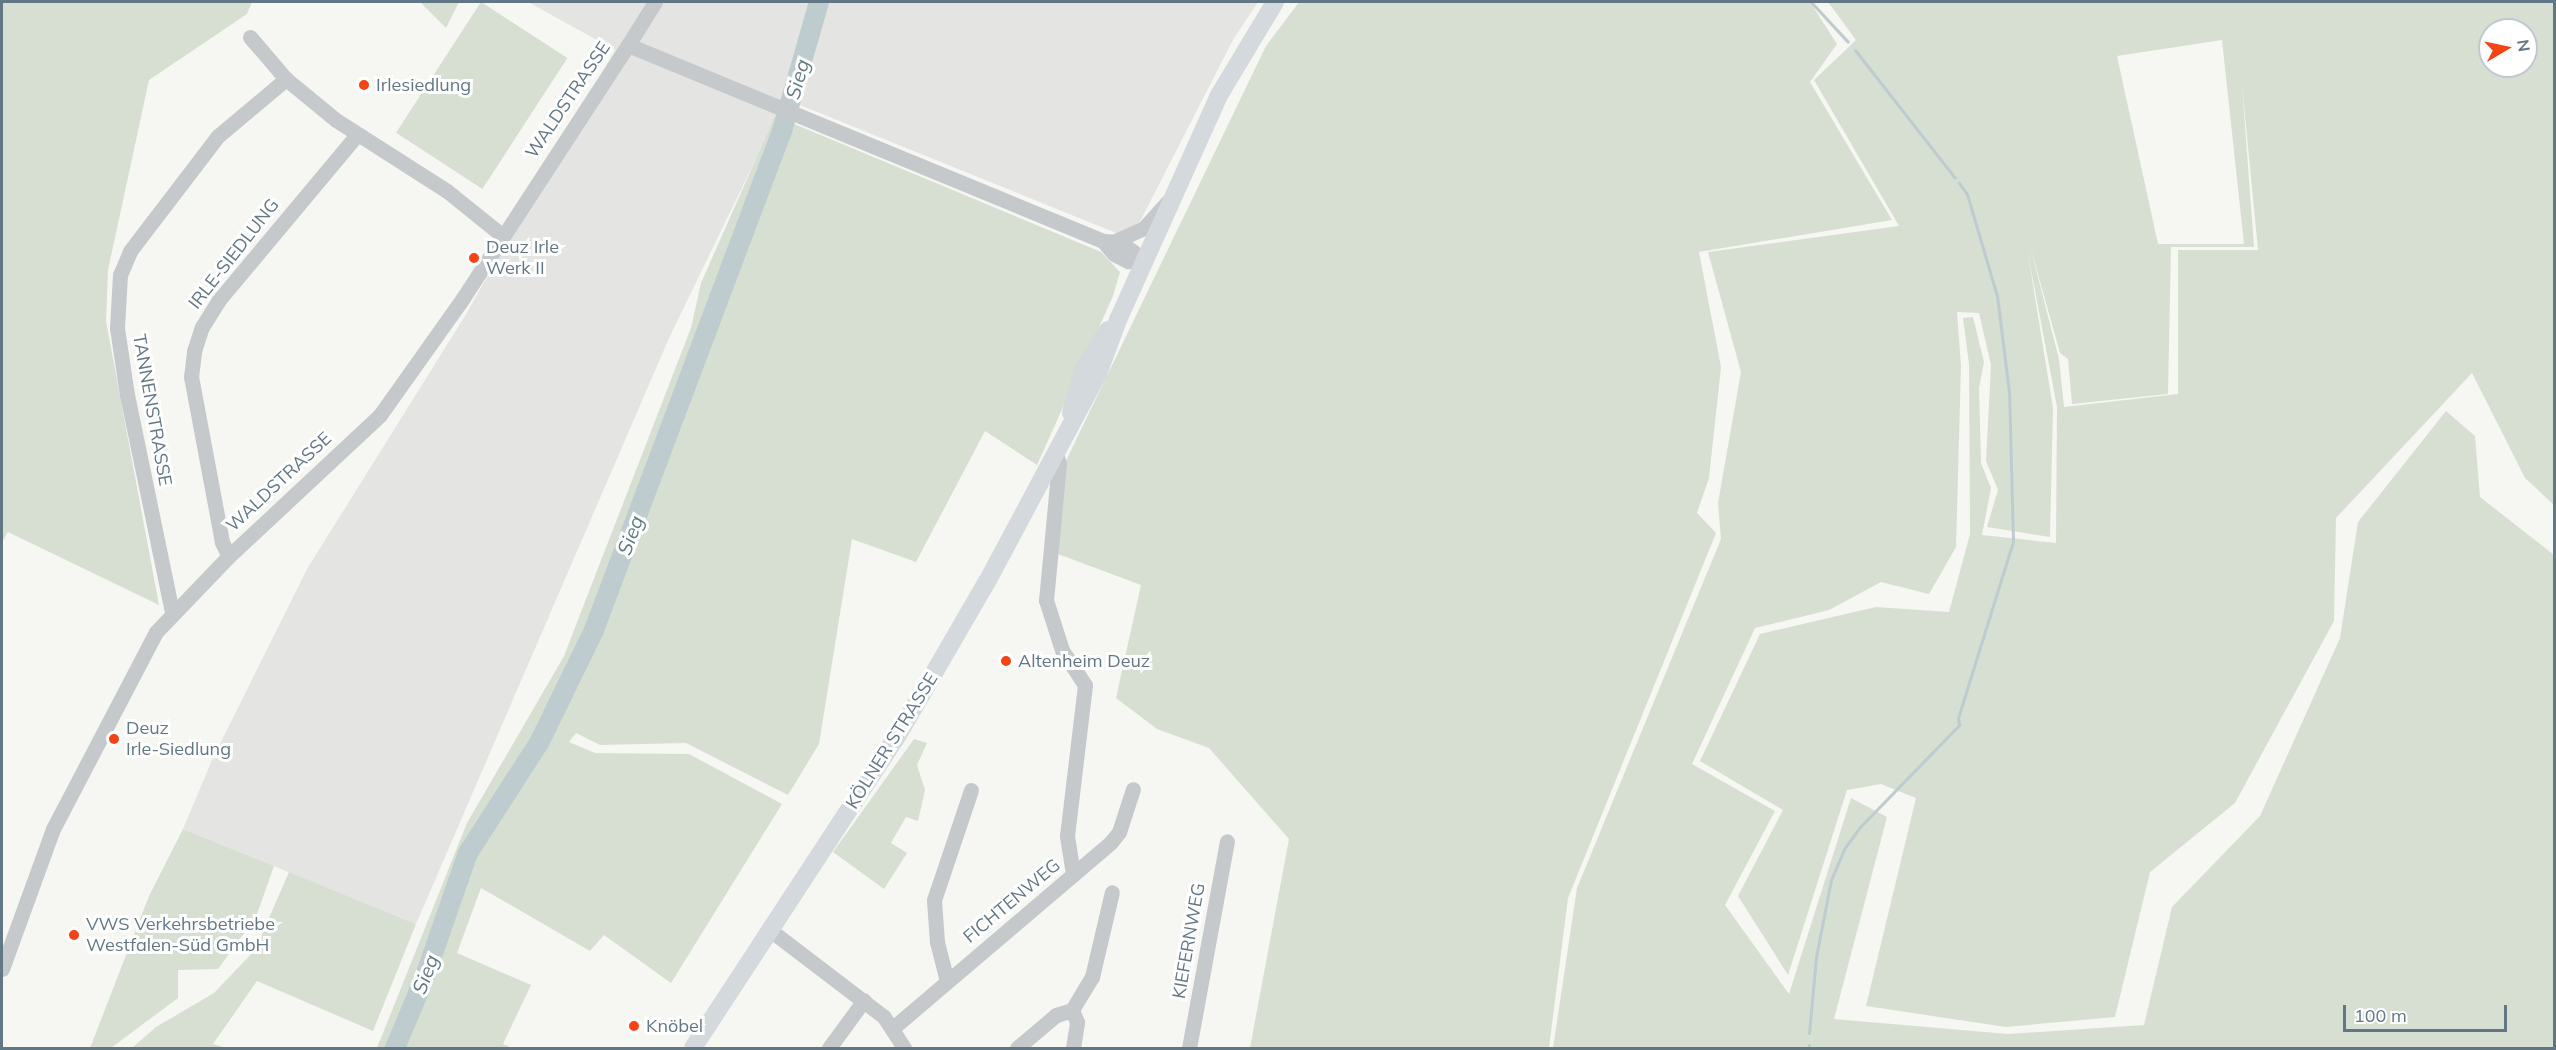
<!DOCTYPE html>
<meta charset="utf-8">
<style>
body{margin:0}
#map{position:relative;width:2556px;height:1050px;overflow:hidden;background:#f6f6f2;font-family:Mulish,sans-serif}
div>[style]{position:absolute}
.built>*{inset:0;background:#e4e5e3}
.green>*{inset:0;background:#d7dfd3;transform-origin:0 0}
.stream>*{height:3px;margin:-1.5px;padding:0 1.5px;transform-origin:1.5px;border-radius:1.5px;background:#becbcf}
.river>*{height:20px;margin:-10px;padding:0 10px;transform-origin:10px;border-radius:10px;background:#becbcf}
.minor>*{height:15px;margin:-7.5px;padding:0 7.5px;transform-origin:7.5px;border-radius:7.5px;background:#c5c9cc}
.major>*{height:18px;margin:-9px;padding:0 9px;transform-origin:9px;border-radius:9px;background:#d3d9dd}
.dots>*{width:16px;height:16px;translate:-50% -50%;box-sizing:border-box;border:3px solid #fff;border-radius:50%}
span{translate:-50% -50%;white-space:nowrap;text-align:center;line-height:1.15;-webkit-text-stroke:6px #fff;paint-order:stroke}
.poi-label{font-size:18px;color:#627786}
.left{translate:0 -50%;text-align:left}
.street-label{font-size:18px;color:#627786}
.water-label{font-size:20px;color:#5e7a83;font-style:italic}
.frame{position:absolute;inset:0;border:3px solid #627786;pointer-events:none}
.north{position:absolute;left:2478px;top:18px;width:60px;height:60px;box-sizing:border-box;background:#fff;border:2px solid #c0c9cf;border-radius:50%;rotate:81deg;font-size:16px;font-weight:700;line-height:24px;text-align:center;color:#627786}
.north::after{content:'';display:block;margin:auto;width:21px;height:27px;background:#f44314;clip-path:polygon(50% 0,100% 100%,50% 72%,0 100%)}
.scale{position:absolute;left:2343px;top:1005px;width:164px;height:27px;box-sizing:border-box;border:3px solid #627786;border-top:0;padding-left:8px;font-size:18px;line-height:21px;white-space:nowrap;color:#627786;-webkit-text-stroke:4px #fff;paint-order:stroke}
</style>
<div id="map">
<div class="built">
<div style="clip-path:polygon(528px 2px,1258px 2px,1234px 38px,1131px 239px,785px 99px,670px 336px,416px 924px,183px 829px,212px 760px,307px 569px,465px 316px,615px 50px)"></div>
</div>
<div class="green">
<div style="clip-path:polygon(2px 2px,252px 2px,247px 14px,149px 80px,108px 270px,106px 321px,159px 605px,8px 532px,2px 542px)"></div>
<div style="clip-path:polygon(420px 2px,459px 2px,446px 28px)"></div>
<div style="left:481px;top:2px;width:103px;height:156px;rotate:33deg"></div>
<div style="clip-path:polygon(1299px 2px,1810px 2px,1837px 44px,1810px 82px,1892px 220px,1699px 252px,1721px 367px,1709px 478px,1697px 513px,1716px 533px,1568px 898px,1549px 1048px,1250px 1048px,1289px 839px,1209px 748px,1157px 729px,1116px 698px,1141px 585px,1058px 554px,1062px 469px,1266px 46px)"></div>
<div style="clip-path:polygon(evenodd,1828px 2px,2554px 2px,2554px 505px,2525px 478px,2472px 373px,2336px 518px,2334px 621px,2235px 803px,2150px 872px,2115px 1017px,2006px 1027px,1866px 1006px,1916px 798px,1881px 784px,1847px 790px,1788px 975px,1738px 896px,1783px 810px,1700px 761px,1760px 634px,1876px 607px,1949px 612px,1970px 534px,1969px 364px,1963px 318px,1973px 317px,1984px 362px,1979px 388px,1981px 463px,1991px 488px,1982px 535px,2056px 543px,2057px 407px,2028px 254px,2053px 408px,2050px 537px,1987px 527px,1998px 490px,1986px 461px,1991px 365px,1979px 313px,1957px 312px,1961px 366px,1956px 547px,1929px 594px,1881px 582px,1829px 610px,1755px 628px,1692px 764px,1775px 811px,1725px 905px,1789px 994px,1851px 798px,1887px 817px,1834px 1019px,2008px 1034px,2144px 1025px,2172px 907px,2260px 816px,2340px 638px,2358px 522px,2446px 411px,2475px 436px,2480px 497px,2554px 555px,2554px 1048px,1553px 1048px,1577px 888px,1721px 539px,1718px 503px,1741px 372px,1708px 252px,1899px 226px,1814px 80px,1856px 40px,1828px 2px,2490px 30px,2526px 30px,2526px 66px,2490px 66px,2490px 30px,1828px 2px,2222px 40px,2244px 244px,2158px 244px,2117px 56px,2222px 40px,1828px 2px,2242px 85px,2258px 250px,2178px 250px,2178px 394px,2064px 407px,2059px 359px,2030px 246px,2060px 353px,2068px 359px,2072px 404px,2168px 394px,2171px 247px,2254px 247px,2242px 85px)"></div>
<div style="clip-path:polygon(775px 116px,1101px 252px,1120px 272px,1113px 296px,1037px 465px,985px 431px,916px 562px,852px 539px,819px 744px,788px 795px,686px 743px,600px 745px,576px 733px,569px 742px,595px 753px,689px 754px,782px 804px,671px 983px,604px 935px,590px 951px,481px 888px,457px 953px,531px 985px,503px 1044px,512px 1048px,377px 1048px,467px 823px,564px 656px,691px 328px,701px 283px)"></div>
<div style="clip-path:polygon(914px 739px,927px 743px,917px 765px,925px 790px,918px 821px,906px 817px,891px 843px,907px 853px,884px 889px,833px 852px)"></div>
<div style="clip-path:polygon(183px 829px,274px 866px,256px 917px,218px 969px,178px 970px,178px 998px,111px 1048px,90px 1048px,149px 896px)"></div>
<div style="clip-path:polygon(289px 872px,416px 924px,373px 1031px,257px 981px,213px 1044px,227px 1048px,132px 1048px,156px 1027px,214px 993px,255px 950px)"></div>
</div>
<div class="stream">
<div style="left:1811px;top:2px;width:54px;rotate:47.2deg"></div>
<div style="left:1855px;top:50px;width:162px;rotate:52deg"></div>
<div style="left:1809px;top:1033px;width:76px;rotate:-84.7deg"></div>
<div style="left:1816px;top:957px;width:78px;rotate:-79deg"></div>
<div style="left:1831px;top:880px;width:34px;rotate:-67deg"></div>
<div style="left:1844px;top:849px;width:26px;rotate:-54deg"></div>
<div style="left:1859px;top:828px;width:144px;rotate:-45.8deg"></div>
<div style="left:1959px;top:725px;width:7px;rotate:-98deg"></div>
<div style="left:1958px;top:718px;width:185px;rotate:-72.7deg"></div>
<div style="left:2013px;top:541px;width:149px;rotate:-91.5deg"></div>
<div style="left:2009px;top:392px;width:97px;rotate:-97.1deg"></div>
<div style="left:1997px;top:296px;width:106px;rotate:-106.4deg"></div>
<div style="left:1967px;top:194px;width:14px;rotate:-126deg"></div>
<div style="left:1809px;top:1048px;width:3px;rotate:-90deg"></div>
</div>
<div class="river">
<div style="left:395px;top:1048px;width:75px;rotate:-67.2deg"></div>
<div style="left:424px;top:979px;width:133px;rotate:-70.8deg"></div>
<div style="left:468px;top:853px;width:131px;rotate:-57.2deg"></div>
<div style="left:539px;top:743px;width:126px;rotate:-64deg"></div>
<div style="left:594px;top:630px;width:533px;rotate:-69.36deg"></div>
<div style="left:782px;top:131px;width:134px;rotate:-74deg"></div>
</div>
<div class="minor">
<div style="left:250px;top:37px;width:55px;rotate:49.4deg"></div>
<div style="left:286px;top:79px;width:65px;rotate:39.4deg"></div>
<div style="left:336px;top:120px;width:132px;rotate:32.6deg"></div>
<div style="left:447px;top:191px;width:72px;rotate:38.8deg"></div>
<div style="left:628px;top:45px;width:51px;rotate:-57.9deg"></div>
<div style="left:1103px;top:241px;width:17px;rotate:50deg"></div>
<div style="left:1114px;top:254px;width:16px;rotate:27deg"></div>
<div style="left:1128px;top:261px;width:17px;rotate:-3deg"></div>
<div style="left:1115px;top:241px;width:32px;rotate:-24deg"></div>
<div style="left:1144px;top:228px;width:36px;rotate:-48deg"></div>
<div style="left:1055px;top:451px;width:13px;rotate:72deg"></div>
<div style="left:1059px;top:463px;width:138px;rotate:95.4deg"></div>
<div style="left:1046px;top:600px;width:52px;rotate:72.3deg"></div>
<div style="left:1062px;top:650px;width:42px;rotate:56.7deg"></div>
<div style="left:1085px;top:685px;width:152px;rotate:96.8deg"></div>
<div style="left:1067px;top:836px;width:39px;rotate:81deg"></div>
<div style="left:229px;top:556px;width:16px;rotate:-117deg"></div>
<div style="left:222px;top:542px;width:168px;rotate:-100.6deg"></div>
<div style="left:191px;top:377px;width:26px;rotate:-83deg"></div>
<div style="left:194px;top:351px;width:25px;rotate:-72deg"></div>
<div style="left:202px;top:327px;width:31px;rotate:-58deg"></div>
<div style="left:218px;top:301px;width:215px;rotate:-50.1deg"></div>
<div style="left:172px;top:612px;width:222px;rotate:-101.7deg"></div>
<div style="left:127px;top:395px;width:68px;rotate:-98.5deg"></div>
<div style="left:117px;top:328px;width:53px;rotate:-86.8deg"></div>
<div style="left:120px;top:275px;width:26px;rotate:-67deg"></div>
<div style="left:130px;top:251px;width:145px;rotate:-52.6deg"></div>
<div style="left:218px;top:136px;width:89px;rotate:-40deg"></div>
<div style="left:770px;top:930px;width:143px;rotate:37.3deg"></div>
<div style="left:884px;top:1017px;width:37px;rotate:57deg"></div>
<div style="left:2px;top:969px;width:149px;rotate:-70deg"></div>
<div style="left:53px;top:829px;width:222px;rotate:-62.4deg"></div>
<div style="left:156px;top:632px;width:105px;rotate:-46.2deg"></div>
<div style="left:229px;top:556px;width:207px;rotate:-43deg"></div>
<div style="left:380px;top:415px;width:143px;rotate:-54.6deg"></div>
<div style="left:463px;top:298px;width:302px;rotate:-56.9deg"></div>
<div style="left:628px;top:45px;width:514px;rotate:22.42deg"></div>
<div style="left:1103px;top:241px;width:17px;rotate:3deg"></div>
<div style="left:1120px;top:242px;width:31px;rotate:36deg"></div>
<div style="left:947px;top:981px;width:40px;rotate:-104.4deg"></div>
<div style="left:937px;top:942px;width:42px;rotate:-94.1deg"></div>
<div style="left:934px;top:900px;width:116px;rotate:-71.4deg"></div>
<div style="left:894px;top:1027px;width:285px;rotate:-40.4deg"></div>
<div style="left:1111px;top:842px;width:13px;rotate:-51deg"></div>
<div style="left:1119px;top:832px;width:45px;rotate:-72deg"></div>
<div style="left:829px;top:1048px;width:59px;rotate:-53.9deg"></div>
<div style="left:1017px;top:1048px;width:51px;rotate:-40.2deg"></div>
<div style="left:1056px;top:1015px;width:17px;rotate:-17deg"></div>
<div style="left:1073px;top:1048px;width:26px;rotate:-81deg"></div>
<div style="left:1077px;top:1022px;width:13px;rotate:-113deg"></div>
<div style="left:1072px;top:1010px;width:39px;rotate:-59deg"></div>
<div style="left:1092px;top:977px;width:87px;rotate:-76.8deg"></div>
<div style="left:1189px;top:1048px;width:210px;rotate:-79.6deg"></div>
</div>
<div class="major">
<div style="left:1071px;top:413px;width:47px;rotate:-73.9deg"></div>
<div style="left:1084px;top:368px;width:45px;rotate:-57.7deg"></div>
<div style="left:693px;top:1048px;width:374px;rotate:-56.8deg"></div>
<div style="left:898px;top:735px;width:179px;rotate:-59.9deg"></div>
<div style="left:988px;top:580px;width:234px;rotate:-61.9deg"></div>
<div style="left:1098px;top:374px;width:58px;rotate:-69.7deg"></div>
<div style="left:1118px;top:320px;width:244px;rotate:-65.8deg"></div>
<div style="left:1218px;top:97px;width:111px;rotate:-59deg"></div>
</div>
<div class="dots">
<div style="left:364px;top:85px;background:#f44314"></div>
<div style="left:474px;top:258px;background:#f44314"></div>
<div style="left:1006px;top:661px;background:#f44314"></div>
<div style="left:114px;top:739px;background:#f44314"></div>
<div style="left:74px;top:935px;background:#f44314"></div>
<div style="left:634px;top:1026px;background:#f44314"></div>
</div>
<div class="poi-label">
<span class="left" style="left:376px;top:85px">Irlesiedlung</span>
<span class="left" style="left:486px;top:258px">Deuz Irle<br>Werk II</span>
<span class="left" style="left:1018px;top:661px">Altenheim Deuz</span>
<span class="left" style="left:126px;top:739px">Deuz<br>Irle-Siedlung</span>
<span class="left" style="left:86px;top:935px">VWS Verkehrsbetriebe<br>Westfalen-Süd GmbH</span>
<span class="left" style="left:646px;top:1026px">Knöbel</span>
</div>
<div class="street-label">
<span style="left:568px;top:100px;rotate:-56deg">WALDSTRASSE</span>
<span style="left:234px;top:254px;rotate:-52deg">IRLE-SIEDLUNG</span>
<span style="left:152px;top:410px;rotate:80deg">TANNENSTRASSE</span>
<span style="left:279px;top:482px;rotate:-43deg">WALDSTRASSE</span>
<span style="left:892px;top:741px;rotate:-58deg">KÖLNER STRASSE</span>
<span style="left:1012px;top:901px;rotate:-40deg">FICHTENWEG</span>
<span style="left:1189px;top:941px;rotate:-80deg">KIEFERNWEG</span>
</div>
<div class="water-label">
<span style="left:797px;top:79px;rotate:-74deg">Sieg</span>
<span style="left:630px;top:535px;rotate:-69deg">Sieg</span>
<span style="left:425px;top:974px;rotate:-69deg">Sieg</span>
</div>
<div class="frame"></div>
<div class="north">N</div>
<div class="scale">100 m</div>
</div>
